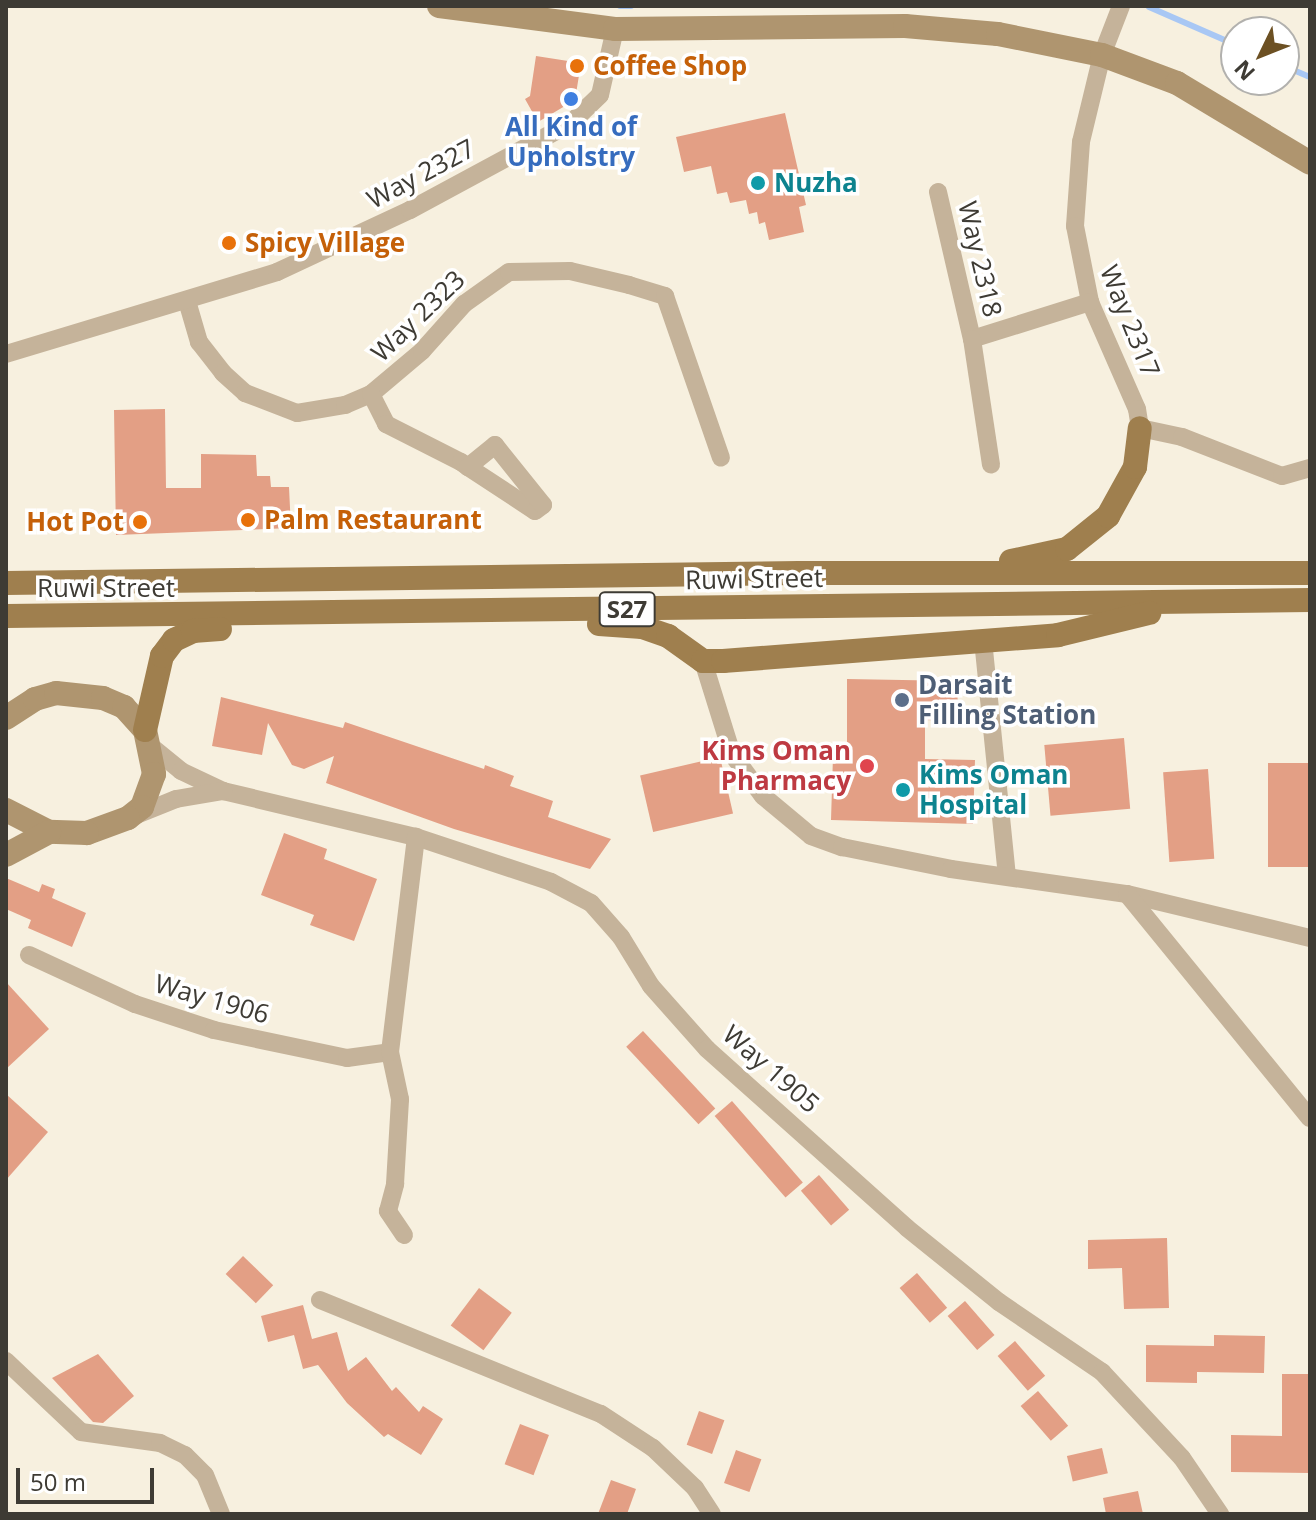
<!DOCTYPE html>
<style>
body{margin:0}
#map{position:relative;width:1316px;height:1520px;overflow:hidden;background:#f7f0df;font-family:"Open Sans",sans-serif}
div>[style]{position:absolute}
.stream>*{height:6px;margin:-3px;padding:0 3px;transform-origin:3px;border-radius:3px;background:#a8c7f4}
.building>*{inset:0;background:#e39f85;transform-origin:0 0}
.street>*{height:18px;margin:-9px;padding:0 9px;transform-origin:9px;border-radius:9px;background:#c5b39a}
.secondary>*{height:24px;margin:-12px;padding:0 12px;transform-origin:12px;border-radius:12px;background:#af956f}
.primary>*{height:24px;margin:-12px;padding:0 12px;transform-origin:12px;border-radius:12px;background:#9f7f4e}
.dots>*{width:22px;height:22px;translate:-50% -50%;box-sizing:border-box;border:4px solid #fff;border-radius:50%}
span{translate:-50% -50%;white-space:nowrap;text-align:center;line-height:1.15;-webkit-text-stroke:7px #fff;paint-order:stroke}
.shield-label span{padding:2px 6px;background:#fff;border:2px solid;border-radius:6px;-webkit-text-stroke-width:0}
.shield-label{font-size:24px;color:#3e3b34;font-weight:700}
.food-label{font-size:26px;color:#c56008;font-weight:700}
.left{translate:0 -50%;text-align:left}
.right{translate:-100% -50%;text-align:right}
.shop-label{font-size:26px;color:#366cbe;font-weight:700}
.street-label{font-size:26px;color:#3e3b34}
.culture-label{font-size:26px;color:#0d838f;font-weight:700}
.service-label{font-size:26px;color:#4e5e75;font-weight:700}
.health-label{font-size:26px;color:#be3a42;font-weight:700}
.frame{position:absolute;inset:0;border:8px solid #3e3b34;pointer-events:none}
.north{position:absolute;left:1220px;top:16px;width:80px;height:80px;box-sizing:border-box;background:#fff;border:2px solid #b2b1ae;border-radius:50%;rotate:227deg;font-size:22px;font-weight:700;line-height:32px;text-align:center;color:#3e3b34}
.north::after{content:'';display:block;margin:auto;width:28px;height:36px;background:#6c5023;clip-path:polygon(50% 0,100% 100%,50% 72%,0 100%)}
.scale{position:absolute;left:16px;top:1468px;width:138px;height:36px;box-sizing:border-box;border:4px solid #3e3b34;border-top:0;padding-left:10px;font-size:24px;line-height:28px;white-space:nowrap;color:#3e3b34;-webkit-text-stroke:6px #fff;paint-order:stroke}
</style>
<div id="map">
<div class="stream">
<div style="left:620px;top:6px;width:11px"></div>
<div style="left:1149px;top:7px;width:95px;rotate:23.6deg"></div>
<div style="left:1284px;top:66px;width:28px;rotate:23deg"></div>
</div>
<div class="building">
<div style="clip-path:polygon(536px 56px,581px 63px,575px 100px,538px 122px,525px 99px,530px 96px)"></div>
<div style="clip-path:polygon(785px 113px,806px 205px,799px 207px,804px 232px,769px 240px,765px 222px,759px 224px,757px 212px,749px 214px,746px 200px,730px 203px,727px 192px,717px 194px,711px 166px,684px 172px,676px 137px)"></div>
<div style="clip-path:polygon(165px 409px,166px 488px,201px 488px,201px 454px,256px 455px,257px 476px,270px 476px,271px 487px,289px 487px,291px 528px,116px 535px,114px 410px)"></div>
<div style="clip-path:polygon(847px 679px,958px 681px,957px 721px,925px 720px,925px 759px,975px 760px,973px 824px,831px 820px,833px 756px,847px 757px)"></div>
<div style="clip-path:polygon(221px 697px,343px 728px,345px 722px,484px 769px,485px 765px,514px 776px,510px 786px,553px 801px,548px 817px,611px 839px,590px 869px,454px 829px,326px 783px,334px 756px,304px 769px,292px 765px,268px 723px,262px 755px,212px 746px)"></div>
<div style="left:1124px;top:738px;width:71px;height:80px;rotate:85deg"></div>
<div style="left:720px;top:757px;width:58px;height:82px;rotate:77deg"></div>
<div style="left:1310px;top:763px;width:104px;height:42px;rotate:90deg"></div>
<div style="left:1208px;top:769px;width:90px;height:45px;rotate:86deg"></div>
<div style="clip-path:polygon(284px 833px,327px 849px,324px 859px,377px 879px,354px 941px,310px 925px,314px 915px,261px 895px)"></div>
<div style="clip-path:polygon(6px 878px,39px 892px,42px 884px,55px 889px,52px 898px,86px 913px,72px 947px,28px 928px,31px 920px,6px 909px)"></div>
<div style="clip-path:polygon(6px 982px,49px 1029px,6px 1069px)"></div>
<div style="left:643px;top:1031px;width:106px;height:23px;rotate:47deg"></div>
<div style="clip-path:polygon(6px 1094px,48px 1132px,6px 1180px)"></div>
<div style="left:732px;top:1101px;width:108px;height:23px;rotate:49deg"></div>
<div style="left:819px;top:1175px;width:46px;height:24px;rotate:49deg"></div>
<div style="clip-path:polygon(1167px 1238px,1169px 1308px,1124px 1309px,1122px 1268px,1088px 1269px,1088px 1240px)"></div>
<div style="left:243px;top:1256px;width:42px;height:25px;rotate:44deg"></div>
<div style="left:917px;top:1273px;width:46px;height:23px;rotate:49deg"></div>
<div style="left:479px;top:1288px;width:41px;height:47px;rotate:37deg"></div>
<div style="left:965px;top:1301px;width:45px;height:23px;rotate:49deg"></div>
<div style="clip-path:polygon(303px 1305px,312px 1339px,337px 1332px,348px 1371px,366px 1357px,392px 1391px,396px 1387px,419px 1412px,423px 1406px,443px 1419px,421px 1455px,388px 1434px,384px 1437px,347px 1403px,318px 1365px,303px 1369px,294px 1335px,268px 1342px,261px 1316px)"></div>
<div style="clip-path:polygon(1214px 1335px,1265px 1336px,1264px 1373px,1197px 1372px,1197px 1383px,1146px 1382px,1146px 1345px,1214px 1346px)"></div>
<div style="left:1015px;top:1341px;width:46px;height:23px;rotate:49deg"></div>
<div style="clip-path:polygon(98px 1354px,134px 1396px,103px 1423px,93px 1422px,52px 1378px)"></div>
<div style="clip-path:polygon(1282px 1374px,1310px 1374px,1310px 1473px,1231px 1472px,1231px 1435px,1282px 1436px)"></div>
<div style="left:1038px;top:1391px;width:46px;height:23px;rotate:49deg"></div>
<div style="left:699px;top:1411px;width:27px;height:36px;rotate:20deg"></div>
<div style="left:520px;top:1424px;width:31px;height:43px;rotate:21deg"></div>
<div style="left:1102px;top:1448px;width:26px;height:36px;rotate:77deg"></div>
<div style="left:736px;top:1450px;width:27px;height:35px;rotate:20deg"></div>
<div style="clip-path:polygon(611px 1480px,636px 1489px,627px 1514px,598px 1514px)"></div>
<div style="clip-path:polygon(1138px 1491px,1143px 1514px,1106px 1514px,1103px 1498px)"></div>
</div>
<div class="street">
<div style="left:1121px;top:6px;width:53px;rotate:111.2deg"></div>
<div style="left:1102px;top:55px;width:89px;rotate:103.6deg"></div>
<div style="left:1081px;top:142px;width:84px;rotate:94.1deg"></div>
<div style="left:1075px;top:226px;width:77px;rotate:78.8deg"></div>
<div style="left:1090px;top:302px;width:117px;rotate:66.3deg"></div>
<div style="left:1137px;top:409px;width:19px;rotate:81deg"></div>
<div style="left:1140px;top:428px;width:43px;rotate:12.1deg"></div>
<div style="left:1182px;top:437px;width:107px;rotate:21.3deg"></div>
<div style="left:1282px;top:476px;width:29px;rotate:-16deg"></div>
<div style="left:938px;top:192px;width:151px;rotate:77deg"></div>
<div style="left:972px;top:339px;width:124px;rotate:-17.4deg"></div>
<div style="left:187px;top:301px;width:43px;rotate:73.7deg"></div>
<div style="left:199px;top:342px;width:39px;rotate:52deg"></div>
<div style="left:223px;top:373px;width:30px;rotate:42deg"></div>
<div style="left:245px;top:393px;width:56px;rotate:21deg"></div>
<div style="left:297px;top:413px;width:49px;rotate:-9.5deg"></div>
<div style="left:345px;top:405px;width:28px;rotate:-23deg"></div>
<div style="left:371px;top:394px;width:67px;rotate:-40.1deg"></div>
<div style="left:422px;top:351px;width:63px;rotate:-48.2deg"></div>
<div style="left:464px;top:304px;width:55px;rotate:-35.4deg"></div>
<div style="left:509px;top:272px;width:61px;rotate:-0.9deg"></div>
<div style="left:570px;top:271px;width:61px;rotate:13.3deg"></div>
<div style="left:629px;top:285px;width:38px;rotate:17deg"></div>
<div style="left:665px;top:296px;width:171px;rotate:70.9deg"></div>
<div style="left:972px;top:339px;width:127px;rotate:81.4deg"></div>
<div style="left:6px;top:354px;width:283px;rotate:-16.8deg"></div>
<div style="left:277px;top:272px;width:147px;rotate:-25deg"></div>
<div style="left:410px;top:210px;width:183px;rotate:-28.4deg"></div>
<div style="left:571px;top:123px;width:40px;rotate:-44deg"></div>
<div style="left:600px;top:95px;width:68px;rotate:-77.2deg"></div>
<div style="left:371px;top:394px;width:34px;rotate:63deg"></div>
<div style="left:386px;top:424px;width:84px;rotate:26.9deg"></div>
<div style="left:461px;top:462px;width:9px;rotate:36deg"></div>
<div style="left:468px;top:467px;width:80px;rotate:33.3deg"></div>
<div style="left:535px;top:511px;width:10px;rotate:-37deg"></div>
<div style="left:543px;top:505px;width:77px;rotate:-128.7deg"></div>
<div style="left:495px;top:445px;width:35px;rotate:141deg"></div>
<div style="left:983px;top:640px;width:237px;rotate:84.2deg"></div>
<div style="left:703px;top:661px;width:97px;rotate:72.7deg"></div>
<div style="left:732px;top:754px;width:52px;rotate:53.6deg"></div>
<div style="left:763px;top:796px;width:62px;rotate:39.8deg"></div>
<div style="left:811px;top:836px;width:33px;rotate:20deg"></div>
<div style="left:842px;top:847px;width:111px;rotate:11.4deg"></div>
<div style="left:951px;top:869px;width:178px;rotate:8.1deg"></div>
<div style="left:1127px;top:894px;width:188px;rotate:13.5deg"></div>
<div style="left:153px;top:748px;width:36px;rotate:39deg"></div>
<div style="left:181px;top:771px;width:47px;rotate:25.5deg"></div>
<div style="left:223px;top:791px;width:198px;rotate:13.4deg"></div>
<div style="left:416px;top:837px;width:142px;rotate:18.4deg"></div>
<div style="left:551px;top:882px;width:45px;rotate:27.7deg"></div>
<div style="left:591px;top:903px;width:45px;rotate:48.6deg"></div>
<div style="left:621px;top:937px;width:57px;rotate:58.5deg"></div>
<div style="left:651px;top:986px;width:84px;rotate:48.4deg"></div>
<div style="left:707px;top:1049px;width:268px;rotate:41.8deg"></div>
<div style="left:907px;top:1228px;width:118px;rotate:38.8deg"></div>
<div style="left:999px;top:1302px;width:125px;rotate:34.2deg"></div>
<div style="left:1102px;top:1372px;width:117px;rotate:47.1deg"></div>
<div style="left:1182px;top:1458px;width:68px;rotate:55.8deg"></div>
<div style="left:134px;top:816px;width:45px;rotate:-22deg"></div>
<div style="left:176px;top:799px;width:48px;rotate:-9.7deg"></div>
<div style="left:1127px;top:894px;width:289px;rotate:50.8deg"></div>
<div style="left:29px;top:955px;width:117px;rotate:24.8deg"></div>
<div style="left:135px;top:1004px;width:83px;rotate:18.2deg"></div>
<div style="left:214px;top:1030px;width:136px;rotate:11.9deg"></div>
<div style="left:347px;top:1058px;width:43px;rotate:-7.9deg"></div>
<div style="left:404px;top:1235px;width:29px;rotate:-124deg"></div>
<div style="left:388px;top:1211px;width:28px;rotate:-75deg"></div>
<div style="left:395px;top:1184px;width:85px;rotate:-86.6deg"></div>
<div style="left:400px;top:1099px;width:48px;rotate:-102deg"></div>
<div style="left:390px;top:1052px;width:217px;rotate:-83.1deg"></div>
<div style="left:320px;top:1300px;width:303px;rotate:22.1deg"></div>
<div style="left:601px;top:1414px;width:62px;rotate:33.2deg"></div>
<div style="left:653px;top:1448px;width:58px;rotate:43.6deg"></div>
<div style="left:695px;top:1488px;width:31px;rotate:57deg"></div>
<div style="left:6px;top:1361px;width:103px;rotate:43.4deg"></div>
<div style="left:81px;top:1432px;width:80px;rotate:7.9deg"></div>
<div style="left:160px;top:1443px;width:28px;rotate:26deg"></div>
<div style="left:185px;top:1455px;width:28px;rotate:45deg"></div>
<div style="left:205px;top:1475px;width:42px;rotate:67.7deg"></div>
</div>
<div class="secondary">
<div style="left:439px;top:6px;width:177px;rotate:7.4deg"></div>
<div style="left:615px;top:29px;width:290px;rotate:-0.6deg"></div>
<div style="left:905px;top:26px;width:93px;rotate:4.9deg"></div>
<div style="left:998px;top:34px;width:106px;rotate:11.4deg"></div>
<div style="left:1102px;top:55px;width:80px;rotate:20.5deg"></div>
<div style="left:1177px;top:83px;width:155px;rotate:31deg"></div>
<div style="left:6px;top:718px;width:35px;rotate:-33deg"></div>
<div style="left:35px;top:699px;width:22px;rotate:-16deg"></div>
<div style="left:56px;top:693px;width:47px;rotate:6.1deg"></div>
<div style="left:103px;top:698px;width:23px;rotate:23deg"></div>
<div style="left:124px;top:707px;width:31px;rotate:48deg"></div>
<div style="left:145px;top:730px;width:45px;rotate:78.4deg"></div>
<div style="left:154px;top:774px;width:35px;rotate:110deg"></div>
<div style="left:142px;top:807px;width:18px;rotate:142deg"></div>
<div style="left:128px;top:818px;width:44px;rotate:159.9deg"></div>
<div style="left:87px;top:833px;width:38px;rotate:-178deg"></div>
<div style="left:49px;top:832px;width:48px;rotate:-152.9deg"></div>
<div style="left:6px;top:855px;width:49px;rotate:-28.1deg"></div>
</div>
<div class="primary">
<div style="left:1011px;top:561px;width:57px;rotate:-12.1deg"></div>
<div style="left:1067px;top:549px;width:53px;rotate:-38.8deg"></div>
<div style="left:1108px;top:516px;width:56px;rotate:-61.1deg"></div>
<div style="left:1135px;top:467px;width:39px;rotate:-83deg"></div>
<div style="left:6px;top:583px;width:793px;rotate:-0.72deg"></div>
<div style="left:799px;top:573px;width:511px"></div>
<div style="left:6px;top:616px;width:1304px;rotate:-0.7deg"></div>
<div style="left:599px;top:624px;width:43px;rotate:4deg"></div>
<div style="left:642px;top:627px;width:28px;rotate:19deg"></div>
<div style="left:668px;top:636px;width:43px;rotate:35.5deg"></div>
<div style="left:703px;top:661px;width:20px"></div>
<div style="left:723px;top:661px;width:336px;rotate:-4.4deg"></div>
<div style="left:1058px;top:635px;width:94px;rotate:-13.6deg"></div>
<div style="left:145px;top:730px;width:76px;rotate:-77.1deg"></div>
<div style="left:162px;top:656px;width:20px;rotate:-53deg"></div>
<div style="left:174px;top:640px;width:21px;rotate:-25deg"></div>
<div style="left:193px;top:631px;width:27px;rotate:-4deg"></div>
</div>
<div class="dots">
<div style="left:577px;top:66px;background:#e8710a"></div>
<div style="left:571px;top:99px;background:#3f7fe0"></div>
<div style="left:758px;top:183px;background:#0f9aa8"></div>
<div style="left:229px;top:243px;background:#e8710a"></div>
<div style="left:248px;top:520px;background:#e8710a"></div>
<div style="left:140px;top:522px;background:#e8710a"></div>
<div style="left:902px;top:700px;background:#5c6f8a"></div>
<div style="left:867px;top:766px;background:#e0444e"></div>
<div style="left:903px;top:790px;background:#0f9aa8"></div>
</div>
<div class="shield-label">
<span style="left:627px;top:609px">S27</span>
</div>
<div class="food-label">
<span class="left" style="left:593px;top:66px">Coffee Shop</span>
<span class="left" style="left:245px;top:243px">Spicy Village</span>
<span class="left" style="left:264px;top:520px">Palm Restaurant</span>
<span class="right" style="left:124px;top:522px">Hot Pot</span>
</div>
<div class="shop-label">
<span style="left:571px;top:142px">All Kind of<br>Upholstry</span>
</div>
<div class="street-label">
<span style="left:421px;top:174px;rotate:-28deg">Way 2327</span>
<span style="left:980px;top:259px;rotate:77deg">Way 2318</span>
<span style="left:418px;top:316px;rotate:-44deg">Way 2323</span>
<span style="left:1130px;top:321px;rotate:68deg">Way 2317</span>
<span style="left:754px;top:579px;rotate:-1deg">Ruwi Street</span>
<span style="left:106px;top:588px">Ruwi Street</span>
<span style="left:212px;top:999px;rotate:16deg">Way 1906</span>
<span style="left:771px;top:1069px;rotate:41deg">Way 1905</span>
</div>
<div class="culture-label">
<span class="left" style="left:774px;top:183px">Nuzha</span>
<span class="left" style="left:919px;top:790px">Kims Oman<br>Hospital</span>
</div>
<div class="service-label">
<span class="left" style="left:918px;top:700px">Darsait<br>Filling Station</span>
</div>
<div class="health-label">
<span class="right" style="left:851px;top:766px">Kims Oman<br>Pharmacy</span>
</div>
<div class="frame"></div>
<div class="north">N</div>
<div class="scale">50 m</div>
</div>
